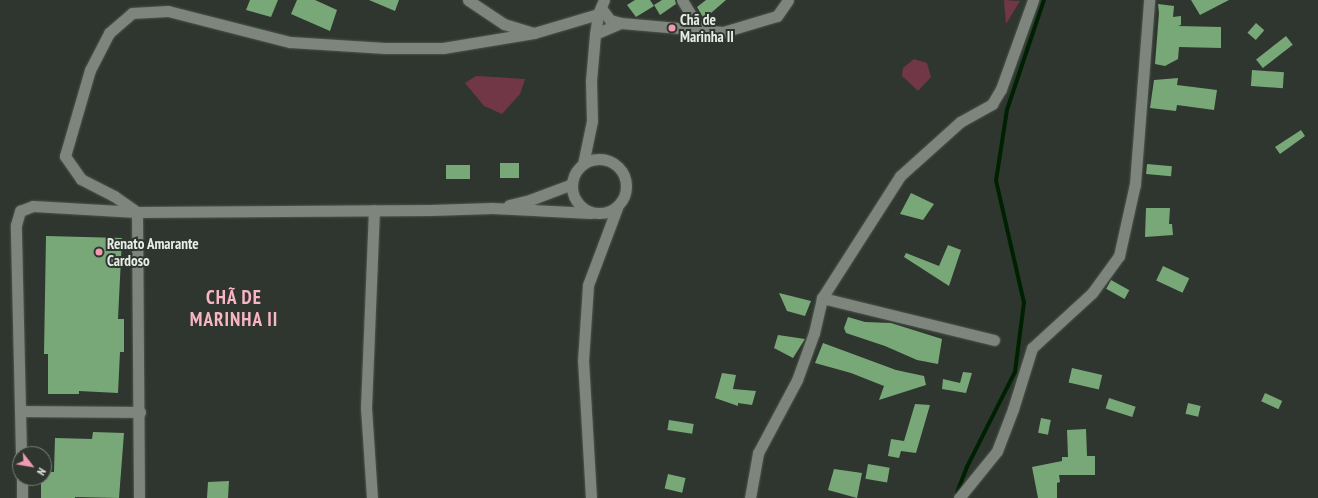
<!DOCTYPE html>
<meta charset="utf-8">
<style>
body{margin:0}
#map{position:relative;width:1318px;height:498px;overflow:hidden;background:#2f362f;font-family:"PT Sans Narrow",sans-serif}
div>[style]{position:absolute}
.green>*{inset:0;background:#713747}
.stream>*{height:3.5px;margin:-1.75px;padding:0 1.75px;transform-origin:1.75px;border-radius:1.75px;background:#002002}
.building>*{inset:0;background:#79a878;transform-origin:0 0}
.roads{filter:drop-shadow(0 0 1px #4d544d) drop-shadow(0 0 1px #4d544d)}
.minor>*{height:11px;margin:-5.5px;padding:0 5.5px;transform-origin:5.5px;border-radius:5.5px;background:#7d857d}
.minor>.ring{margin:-5.5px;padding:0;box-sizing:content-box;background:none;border:11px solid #7d857d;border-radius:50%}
.dots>*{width:11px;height:11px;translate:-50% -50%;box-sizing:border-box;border:2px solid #2f362f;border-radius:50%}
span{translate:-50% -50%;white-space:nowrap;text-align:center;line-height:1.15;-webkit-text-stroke:4px #2f362f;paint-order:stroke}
.poi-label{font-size:15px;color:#e8ece8;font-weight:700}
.left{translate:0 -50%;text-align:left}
.district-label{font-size:19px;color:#f8b5c4;font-weight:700;letter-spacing:1px}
.north{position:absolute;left:12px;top:446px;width:40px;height:40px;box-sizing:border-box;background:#2f362f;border:1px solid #797f79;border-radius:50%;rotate:121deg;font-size:11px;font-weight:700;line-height:16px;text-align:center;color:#e8ece8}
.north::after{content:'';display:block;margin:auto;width:14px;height:18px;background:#f29aaf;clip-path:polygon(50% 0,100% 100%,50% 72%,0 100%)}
</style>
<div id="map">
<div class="green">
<div style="clip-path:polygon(1004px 0,1020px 1px,1006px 24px)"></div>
<div style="clip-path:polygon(914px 59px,927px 63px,931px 77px,918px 91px,902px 76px,903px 68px)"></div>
<div style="clip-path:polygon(476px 76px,494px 77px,525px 79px,520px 94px,502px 114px,484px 106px,465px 83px)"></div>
</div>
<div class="stream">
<div style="left:957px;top:493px;width:28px;rotate:-69deg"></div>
<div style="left:967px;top:467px;width:106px;rotate:-63.2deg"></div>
<div style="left:1015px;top:372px;width:70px;rotate:-82.6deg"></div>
<div style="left:1024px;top:303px;width:125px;rotate:-102.9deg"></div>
<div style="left:996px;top:181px;width:72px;rotate:-81.2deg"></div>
<div style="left:1007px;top:110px;width:116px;rotate:-71.4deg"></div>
</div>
<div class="building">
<div style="clip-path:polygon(250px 0,278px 0,271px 17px,246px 10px)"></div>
<div style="clip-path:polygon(297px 0,315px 0,337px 10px,330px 31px,291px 14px)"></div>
<div style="clip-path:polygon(369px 0,399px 0,395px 11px)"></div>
<div style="clip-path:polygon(635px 0,650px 0,654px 6px,636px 17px,627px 5px)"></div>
<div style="clip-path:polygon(662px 0,675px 0,676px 4px,660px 15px,654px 5px)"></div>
<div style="clip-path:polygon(706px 0,726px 0,704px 19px,697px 7px)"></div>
<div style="clip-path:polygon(1191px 0,1229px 0,1200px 15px)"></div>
<div style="clip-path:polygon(1158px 4px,1174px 6px,1173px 17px,1181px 16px,1181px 25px,1178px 26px,1221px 27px,1221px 48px,1179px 47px,1178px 59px,1165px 66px,1155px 64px,1159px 13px)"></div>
<div style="left:1256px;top:23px;width:11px;height:13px;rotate:41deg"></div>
<div style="left:1286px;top:36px;width:11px;height:38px;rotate:52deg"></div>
<div style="left:1252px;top:70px;width:32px;height:16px;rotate:4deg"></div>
<div style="clip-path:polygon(1178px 78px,1177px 85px,1217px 90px,1214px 110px,1177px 105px,1176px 111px,1150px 108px,1154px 80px)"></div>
<div style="clip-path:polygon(1301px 130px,1305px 136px,1280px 154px,1275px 147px)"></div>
<div style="left:500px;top:163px;width:19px;height:15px"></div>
<div style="left:1147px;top:164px;width:25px;height:10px;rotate:5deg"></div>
<div style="left:470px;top:165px;width:14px;height:24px;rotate:90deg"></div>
<div style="clip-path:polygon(911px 193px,934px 204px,923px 220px,900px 214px)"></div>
<div style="clip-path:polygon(1146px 208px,1170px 208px,1169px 224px,1172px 224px,1173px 235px,1145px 237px)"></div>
<div style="clip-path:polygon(46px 236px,122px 238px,118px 319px,124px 319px,124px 352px,120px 352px,118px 393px,79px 391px,79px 394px,48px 394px,48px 354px,44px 354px)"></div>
<div style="clip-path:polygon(948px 245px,961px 250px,949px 286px,904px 257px,906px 253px,939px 266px)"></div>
<div style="left:1163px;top:266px;width:29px;height:16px;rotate:25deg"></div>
<div style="left:1111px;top:280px;width:21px;height:10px;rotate:29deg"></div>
<div style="clip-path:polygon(779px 293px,811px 301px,805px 316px,787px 311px)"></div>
<div style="clip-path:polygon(848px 317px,865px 322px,891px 323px,942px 339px,938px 364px,917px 360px,885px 346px,846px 333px,844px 328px)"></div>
<div style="clip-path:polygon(778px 335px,805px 339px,793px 358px,774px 348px)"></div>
<div style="clip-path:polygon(823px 343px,896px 370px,924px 376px,926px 385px,879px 400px,884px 386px,851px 373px,815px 363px)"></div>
<div style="left:1072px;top:368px;width:31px;height:15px;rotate:13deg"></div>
<div style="clip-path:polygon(963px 372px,972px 373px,966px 393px,942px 389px,943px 379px,960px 383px)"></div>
<div style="clip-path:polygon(722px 373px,736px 375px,733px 389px,756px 391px,752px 405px,738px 403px,738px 406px,715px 398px)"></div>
<div style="left:1265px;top:393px;width:19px;height:9px;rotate:25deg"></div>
<div style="left:1109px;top:398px;width:28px;height:11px;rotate:18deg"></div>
<div style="left:1188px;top:403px;width:13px;height:11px;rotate:13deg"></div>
<div style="clip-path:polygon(915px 404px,930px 405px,916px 453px,901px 451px,899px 458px,888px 456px,891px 439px,904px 441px)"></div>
<div style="left:1041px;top:418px;width:10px;height:15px;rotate:11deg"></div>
<div style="left:669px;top:420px;width:25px;height:10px;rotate:9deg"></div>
<div style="clip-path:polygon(1086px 429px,1087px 456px,1095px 456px,1095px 475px,1059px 475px,1060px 482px,1057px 483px,1057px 498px,1038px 498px,1032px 467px,1062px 461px,1062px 457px,1068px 457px,1067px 430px)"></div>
<div style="clip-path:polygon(93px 432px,124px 433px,119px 498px,75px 497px,75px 498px,41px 498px,41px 478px,44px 478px,44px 472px,54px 472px,55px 438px,92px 439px)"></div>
<div style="left:868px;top:464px;width:22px;height:15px;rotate:10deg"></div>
<div style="clip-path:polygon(834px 469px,862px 473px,857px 498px,828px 490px)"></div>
<div style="left:668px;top:474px;width:18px;height:15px;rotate:13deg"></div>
<div style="clip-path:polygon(229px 481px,228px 498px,207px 498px,208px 482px)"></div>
</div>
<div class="roads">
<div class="minor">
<div style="left:468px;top:0;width:43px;rotate:33.7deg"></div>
<div style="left:504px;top:24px;width:31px;rotate:17deg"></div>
<div style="left:534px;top:33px;width:67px;rotate:-16.5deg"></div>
<div style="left:682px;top:0;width:35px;rotate:59deg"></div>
<div style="left:601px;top:8px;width:15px;rotate:53deg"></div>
<div style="left:610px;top:20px;width:11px;rotate:15deg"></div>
<div style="left:621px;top:23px;width:102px;rotate:5deg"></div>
<div style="left:723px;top:32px;width:56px;rotate:-16.5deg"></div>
<div style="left:777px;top:16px;width:19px;rotate:-55deg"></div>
<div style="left:595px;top:34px;width:28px;rotate:-23deg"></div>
<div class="ring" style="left:572px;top:159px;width:43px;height:43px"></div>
<div style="left:583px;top:164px;width:44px;rotate:-78.2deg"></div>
<div style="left:592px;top:121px;width:40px;rotate:-91.4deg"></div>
<div style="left:591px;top:81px;width:47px;rotate:-85.1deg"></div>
<div style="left:595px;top:34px;width:20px;rotate:-81deg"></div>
<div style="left:598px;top:14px;width:15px;rotate:-67deg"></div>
<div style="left:509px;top:205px;width:18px;rotate:-13deg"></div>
<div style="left:527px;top:201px;width:48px;rotate:-20.7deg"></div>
<div style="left:822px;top:298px;width:177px;rotate:13.7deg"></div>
<div style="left:20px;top:411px;width:120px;rotate:0.5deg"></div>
<div style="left:21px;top:454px;width:229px;rotate:-91.3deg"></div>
<div style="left:16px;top:225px;width:15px;rotate:-74deg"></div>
<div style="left:20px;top:211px;width:14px;rotate:-21deg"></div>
<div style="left:33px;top:206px;width:104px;rotate:3.3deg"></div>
<div style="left:137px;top:212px;width:294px;rotate:-0.4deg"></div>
<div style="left:431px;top:210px;width:61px;rotate:-1.9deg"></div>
<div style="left:492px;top:208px;width:99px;rotate:2.9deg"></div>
<div style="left:22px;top:478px;width:20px;rotate:90deg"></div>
<div style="left:139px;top:498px;width:286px;rotate:-90.4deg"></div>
<div style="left:137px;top:212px;width:28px;rotate:-145deg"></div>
<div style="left:114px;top:196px;width:37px;rotate:-153deg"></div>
<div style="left:81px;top:179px;width:28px;rotate:-125deg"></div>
<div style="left:65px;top:156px;width:90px;rotate:-73.8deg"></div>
<div style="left:90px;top:70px;width:42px;rotate:-62.8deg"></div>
<div style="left:109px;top:33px;width:30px;rotate:-41deg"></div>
<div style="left:132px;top:13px;width:36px;rotate:-3deg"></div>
<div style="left:168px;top:11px;width:126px;rotate:14.3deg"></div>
<div style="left:290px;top:42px;width:95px;rotate:3.6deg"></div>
<div style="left:385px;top:48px;width:58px"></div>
<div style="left:443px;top:48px;width:92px;rotate:-9.4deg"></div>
<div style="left:372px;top:498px;width:90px;rotate:-93.8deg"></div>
<div style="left:366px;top:408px;width:198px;rotate:-87.7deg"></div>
<div style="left:591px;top:498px;width:137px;rotate:-93.3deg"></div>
<div style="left:583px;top:361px;width:76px;rotate:-86.2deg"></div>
<div style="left:588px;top:285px;width:82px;rotate:-69.4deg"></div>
<div style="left:750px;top:498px;width:46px;rotate:-79.9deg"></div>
<div style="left:758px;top:453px;width:83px;rotate:-61.9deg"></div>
<div style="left:797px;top:380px;width:50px;rotate:-70.1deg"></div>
<div style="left:814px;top:333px;width:36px;rotate:-77deg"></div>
<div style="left:822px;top:298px;width:145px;rotate:-57.4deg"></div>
<div style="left:900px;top:176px;width:81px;rotate:-42deg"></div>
<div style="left:960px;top:122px;width:37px;rotate:-29deg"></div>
<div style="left:992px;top:104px;width:17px;rotate:-59deg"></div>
<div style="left:1001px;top:89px;width:95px;rotate:-70.2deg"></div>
<div style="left:959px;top:498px;width:60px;rotate:-51deg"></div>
<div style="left:997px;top:451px;width:45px;rotate:-69.1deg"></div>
<div style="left:1013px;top:409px;width:64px;rotate:-72.7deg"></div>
<div style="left:1032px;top:348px;width:81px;rotate:-42.5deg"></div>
<div style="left:1092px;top:293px;width:46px;rotate:-53.9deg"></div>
<div style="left:1119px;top:256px;width:74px;rotate:-77.5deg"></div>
<div style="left:1135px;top:184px;width:185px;rotate:-85.6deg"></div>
</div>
</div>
<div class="dots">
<div style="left:672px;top:28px;background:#f29aaf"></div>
<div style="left:99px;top:252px;background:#f29aaf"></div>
</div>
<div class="poi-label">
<span class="left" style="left:680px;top:28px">Chã de<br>Marinha II</span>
<span class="left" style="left:107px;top:252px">Renato Amarante<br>Cardoso</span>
</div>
<div class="district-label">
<span style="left:234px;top:309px">CHÃ DE<br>MARINHA II</span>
</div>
<div class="north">N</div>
</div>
